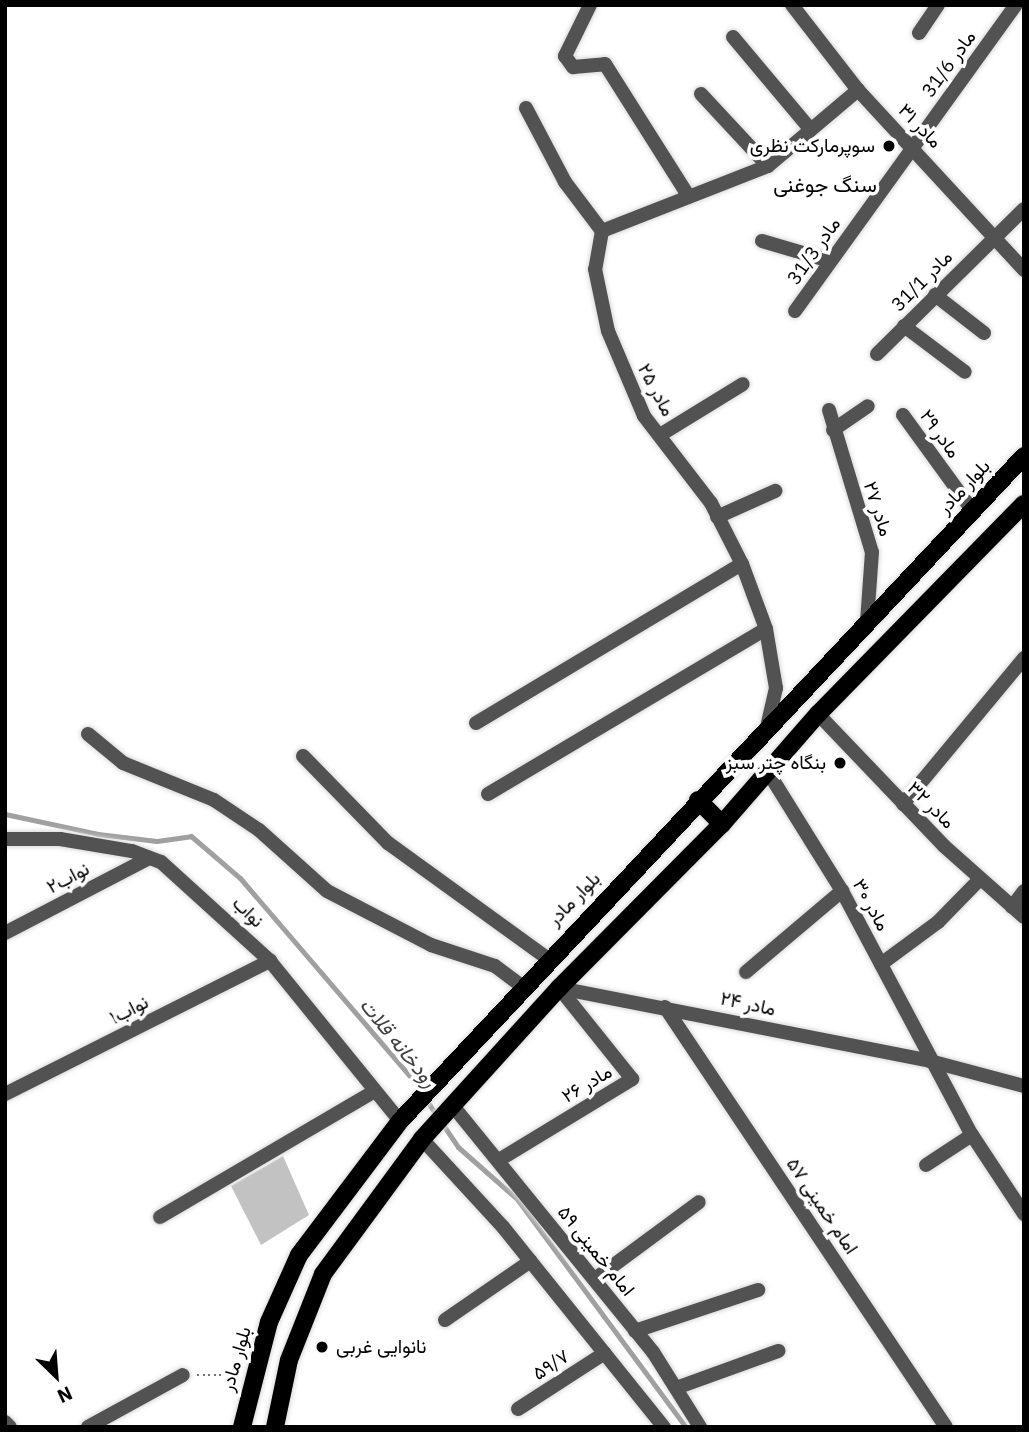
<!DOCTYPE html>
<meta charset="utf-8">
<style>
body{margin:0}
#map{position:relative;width:1029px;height:1432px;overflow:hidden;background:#fff;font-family:"IBM Plex Sans",Vazirmatn,sans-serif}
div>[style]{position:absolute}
.stream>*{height:5px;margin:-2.5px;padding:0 2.5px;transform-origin:2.5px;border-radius:2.5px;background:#a0a0a0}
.building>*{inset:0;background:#c2c2c2}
.path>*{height:2.5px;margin-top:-1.25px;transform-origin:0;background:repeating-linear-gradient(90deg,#747474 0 2px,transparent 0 5.5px)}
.roads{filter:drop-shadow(0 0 2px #dbdbdb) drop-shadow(0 0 2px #dbdbdb)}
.minor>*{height:14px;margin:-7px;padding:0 7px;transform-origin:7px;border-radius:7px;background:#525252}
.tertiary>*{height:14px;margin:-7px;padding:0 7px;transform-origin:7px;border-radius:7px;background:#525252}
.primary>*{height:18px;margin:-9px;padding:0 9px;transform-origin:9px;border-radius:9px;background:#000}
.dots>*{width:19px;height:19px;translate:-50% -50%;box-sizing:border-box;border:4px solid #fff;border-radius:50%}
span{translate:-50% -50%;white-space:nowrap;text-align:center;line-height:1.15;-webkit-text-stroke:7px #fff;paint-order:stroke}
.street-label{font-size:19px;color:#000}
.poi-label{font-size:19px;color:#000}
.right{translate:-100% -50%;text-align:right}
.left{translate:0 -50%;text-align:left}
.neighbourhood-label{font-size:21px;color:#000}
.water-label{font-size:21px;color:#414141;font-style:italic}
.frame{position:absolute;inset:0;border:7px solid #000;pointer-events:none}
.north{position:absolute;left:21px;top:1341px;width:70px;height:70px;-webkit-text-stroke:5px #fff;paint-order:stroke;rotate:155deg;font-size:19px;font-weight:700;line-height:28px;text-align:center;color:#000}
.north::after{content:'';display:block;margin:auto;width:24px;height:32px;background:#000;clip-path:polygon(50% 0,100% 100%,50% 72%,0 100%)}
</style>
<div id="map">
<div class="stream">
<div style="left:5px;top:814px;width:95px;rotate:12.1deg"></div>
<div style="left:98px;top:834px;width:59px;rotate:6.8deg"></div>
<div style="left:157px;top:841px;width:34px;rotate:-8deg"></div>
<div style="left:191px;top:836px;width:65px;rotate:40.6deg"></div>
<div style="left:240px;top:878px;width:265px;rotate:49.4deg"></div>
<div style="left:412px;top:1079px;width:82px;rotate:55.9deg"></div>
<div style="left:458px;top:1147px;width:79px;rotate:41.4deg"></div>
<div style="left:517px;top:1199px;width:284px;rotate:53.5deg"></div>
</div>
<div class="building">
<div style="clip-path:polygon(283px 1156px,309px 1215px,261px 1245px,231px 1186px)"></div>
</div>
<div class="path">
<div style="left:197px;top:1375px;width:43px"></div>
</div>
<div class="roads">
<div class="minor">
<div style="left:590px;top:5px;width:57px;rotate:116.1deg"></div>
<div style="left:565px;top:56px;width:14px;rotate:54deg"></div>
<div style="left:573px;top:67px;width:32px;rotate:-5deg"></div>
<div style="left:605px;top:64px;width:157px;rotate:57.7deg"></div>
<div style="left:792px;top:5px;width:108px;rotate:52.2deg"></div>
<div style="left:858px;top:90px;width:245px;rotate:47.3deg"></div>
<div style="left:919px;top:33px;width:34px;rotate:-56deg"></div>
<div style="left:733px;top:37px;width:121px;rotate:50deg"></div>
<div style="left:701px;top:94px;width:98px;rotate:47.1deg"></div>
<div style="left:526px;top:108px;width:84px;rotate:62.2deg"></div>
<div style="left:565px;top:182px;width:61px;rotate:52.9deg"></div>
<div style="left:602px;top:231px;width:39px;rotate:100deg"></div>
<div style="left:595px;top:269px;width:63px;rotate:78.2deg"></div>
<div style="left:608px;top:331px;width:92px;rotate:67deg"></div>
<div style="left:644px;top:416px;width:110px;rotate:52.4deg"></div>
<div style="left:711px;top:503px;width:68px;rotate:63.1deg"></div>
<div style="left:742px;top:564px;width:69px;rotate:69.7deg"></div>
<div style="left:766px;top:629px;width:60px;rotate:80.4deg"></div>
<div style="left:776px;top:688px;width:39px;rotate:103deg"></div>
<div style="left:602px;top:231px;width:178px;rotate:-21.4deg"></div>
<div style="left:768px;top:166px;width:118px;rotate:-40.2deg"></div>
<div style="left:762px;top:241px;width:71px;rotate:16.4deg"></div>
<div style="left:935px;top:295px;width:62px;rotate:37.8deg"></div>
<div style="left:795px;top:311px;width:377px;rotate:-54.2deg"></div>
<div style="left:904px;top:326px;width:76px;rotate:37deg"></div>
<div style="left:877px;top:354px;width:206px;rotate:-44.6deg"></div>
<div style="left:829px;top:410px;width:148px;rotate:73.2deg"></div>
<div style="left:872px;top:552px;width:70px;rotate:94.1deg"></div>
<div style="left:903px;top:415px;width:117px;rotate:54deg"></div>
<div style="left:833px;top:430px;width:42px;rotate:-34.4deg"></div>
<div style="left:660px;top:435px;width:97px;rotate:-31.6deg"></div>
<div style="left:717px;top:517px;width:64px;rotate:-24.1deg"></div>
<div style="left:818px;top:714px;width:182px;rotate:46.3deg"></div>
<div style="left:944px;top:846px;width:107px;rotate:41.6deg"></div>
<div style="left:476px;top:723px;width:310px;rotate:-30.9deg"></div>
<div style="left:88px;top:734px;width:45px;rotate:39.6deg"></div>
<div style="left:123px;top:763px;width:98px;rotate:22.1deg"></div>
<div style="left:214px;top:800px;width:54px;rotate:33.7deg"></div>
<div style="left:259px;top:830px;width:91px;rotate:41.9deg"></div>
<div style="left:327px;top:891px;width:117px;rotate:27.4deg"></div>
<div style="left:431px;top:945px;width:67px;rotate:18.2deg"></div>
<div style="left:495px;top:966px;width:34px;rotate:37deg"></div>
<div style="left:303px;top:756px;width:122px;rotate:45.7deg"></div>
<div style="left:388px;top:843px;width:196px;rotate:35.9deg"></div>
<div style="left:768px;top:772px;width:140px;rotate:58.1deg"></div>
<div style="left:842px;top:891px;width:276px;rotate:62deg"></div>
<div style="left:972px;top:1135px;width:95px;rotate:56.6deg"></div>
<div style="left:488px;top:794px;width:323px;rotate:-30.7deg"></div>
<div style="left:903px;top:804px;width:190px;rotate:-50.3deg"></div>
<div style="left:1012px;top:907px;width:20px;rotate:-53deg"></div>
<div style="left:5px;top:933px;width:162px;rotate:-27.5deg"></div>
<div style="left:881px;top:964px;width:71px;rotate:-36.4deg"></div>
<div style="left:938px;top:922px;width:60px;rotate:-45.7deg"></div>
<div style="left:746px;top:972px;width:126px;rotate:-40.2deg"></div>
<div style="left:559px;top:988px;width:378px;rotate:11.1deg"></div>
<div style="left:930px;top:1061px;width:97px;rotate:14.9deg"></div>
<div style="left:665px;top:1007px;width:505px;rotate:56.22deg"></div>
<div style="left:5px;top:1094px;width:297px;rotate:-26.7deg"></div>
<div style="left:453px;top:1106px;width:317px;rotate:50.9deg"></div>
<div style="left:653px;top:1352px;width:89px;rotate:57.9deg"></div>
<div style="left:422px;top:1139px;width:120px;rotate:47.4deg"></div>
<div style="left:503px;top:1227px;width:257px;rotate:51.2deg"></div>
<div style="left:499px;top:1160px;width:156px;rotate:-31.3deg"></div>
<div style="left:632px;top:1079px;width:117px;rotate:-128.7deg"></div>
<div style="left:926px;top:1165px;width:55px;rotate:-33.1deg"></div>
<div style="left:160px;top:1217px;width:249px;rotate:-30.4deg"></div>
<div style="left:595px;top:1279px;width:129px;rotate:-36.5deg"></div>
<div style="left:445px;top:1320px;width:104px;rotate:-34.5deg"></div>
<div style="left:635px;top:1331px;width:130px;rotate:-18.4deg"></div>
<div style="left:676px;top:1388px;width:109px;rotate:-19.9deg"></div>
<div style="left:518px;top:1409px;width:103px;rotate:-32.8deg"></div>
<div style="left:5px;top:1422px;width:7px;rotate:45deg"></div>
<div style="left:88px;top:1427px;width:108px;rotate:-28.7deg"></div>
</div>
<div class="tertiary">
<div style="left:5px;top:839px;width:55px"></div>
<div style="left:60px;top:839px;width:73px;rotate:9.5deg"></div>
<div style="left:132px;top:851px;width:31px;rotate:21deg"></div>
<div style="left:161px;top:862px;width:147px;rotate:42.2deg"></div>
<div style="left:270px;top:961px;width:206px;rotate:50.9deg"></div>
</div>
<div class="primary">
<div style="left:698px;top:800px;width:34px;rotate:45deg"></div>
<div style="left:242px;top:1427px;width:108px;rotate:-75.6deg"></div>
<div style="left:269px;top:1322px;width:73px;rotate:-65.9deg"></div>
<div style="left:299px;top:1255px;width:168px;rotate:-53deg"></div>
<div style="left:400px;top:1121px;width:912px;rotate:-46.82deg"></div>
<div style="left:275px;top:1427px;width:68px;rotate:-78.2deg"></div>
<div style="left:289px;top:1360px;width:92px;rotate:-68.4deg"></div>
<div style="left:323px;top:1274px;width:167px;rotate:-53.7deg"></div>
<div style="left:422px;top:1139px;width:204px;rotate:-47.8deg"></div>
<div style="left:559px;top:988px;width:231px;rotate:-45.2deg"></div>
<div style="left:722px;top:824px;width:146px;rotate:-48.9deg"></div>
<div style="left:818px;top:714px;width:294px;rotate:-45.6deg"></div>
</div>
</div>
<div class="dots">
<div style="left:889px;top:146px;background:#000"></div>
<div style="left:840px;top:763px;background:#000"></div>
<div style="left:322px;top:1347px;background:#000"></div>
</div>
<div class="street-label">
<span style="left:949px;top:64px;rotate:-54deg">مادر 31/6</span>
<span style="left:920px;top:126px;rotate:46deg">مادر ۳۱</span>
<span style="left:814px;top:251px;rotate:-55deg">مادر 31/3</span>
<span style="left:922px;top:281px;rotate:-45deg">مادر 31/1</span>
<span style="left:656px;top:390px;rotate:62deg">مادر ۲۵</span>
<span style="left:940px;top:434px;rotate:54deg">مادر ۲۹</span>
<span style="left:964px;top:487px;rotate:-47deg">بلوار مادر</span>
<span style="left:878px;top:509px;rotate:72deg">مادر ۲۷</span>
<span style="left:931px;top:805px;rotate:45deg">مادر ۳۲</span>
<span style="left:68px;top:878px;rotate:-28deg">نواب۲</span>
<span style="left:574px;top:899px;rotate:-46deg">بلوار مادر</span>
<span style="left:871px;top:905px;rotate:61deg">مادر ۳۰</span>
<span style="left:248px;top:912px;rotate:44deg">نواب</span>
<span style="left:748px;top:1004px;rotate:12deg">مادر ۲۴</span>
<span style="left:129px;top:1010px;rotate:-27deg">نواب۱</span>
<span style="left:587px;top:1084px;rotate:-31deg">مادر ۲۶</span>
<span style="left:822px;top:1206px;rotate:56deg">امام خمینی ۵۷</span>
<span style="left:596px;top:1251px;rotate:51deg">امام خمینی ۵۹</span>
<span style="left:236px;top:1359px;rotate:-74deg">بلوار مادر</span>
<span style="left:551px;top:1365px;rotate:-33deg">۵۹/۷</span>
</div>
<div class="poi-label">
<span class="right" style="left:875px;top:146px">سوپرمارکت نظری</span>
<span class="right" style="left:826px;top:763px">بنگاه چتر سبز</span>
<span class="left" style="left:336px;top:1347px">نانوایی غربی</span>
</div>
<div class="neighbourhood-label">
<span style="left:825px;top:184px">سنگ جوغنی</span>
</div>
<div class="water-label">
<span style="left:399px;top:1042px;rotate:51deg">رودخانه قلات</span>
</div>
<div class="frame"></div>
<div class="north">N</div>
</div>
